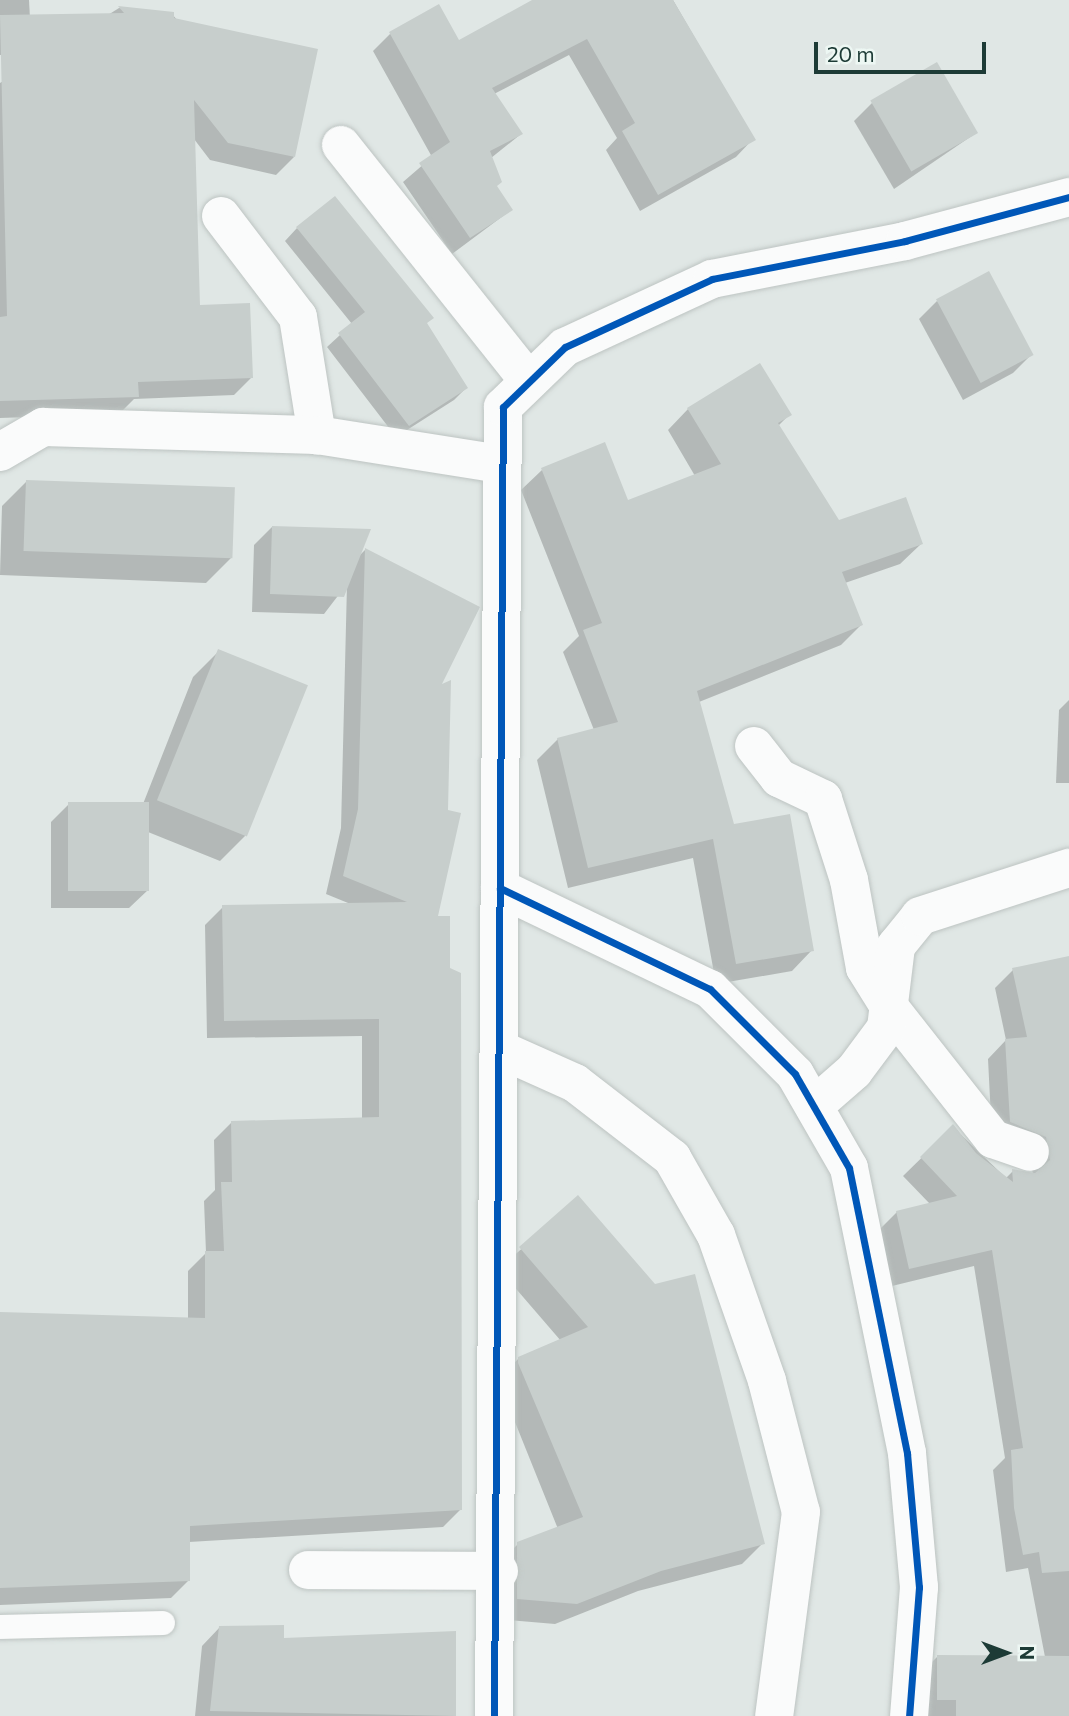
<!DOCTYPE html>
<style>
body{margin:0}
#map{position:relative;width:1069px;height:1716px;overflow:hidden;background:#e0e7e5;font-family:Commissioner,sans-serif}
div>[style]{position:absolute}
.shadow>*{inset:0;background:#0003}
.building>*{inset:0;background:#c7cecc;transform-origin:0 0}
.roads{filter:drop-shadow(0 0 2px #bdc4c2) drop-shadow(0 0 2px #bdc4c2)}
.service>*{height:24px;margin:-12px;padding:0 12px;transform-origin:12px;border-radius:12px;background:#fafbfb}
.minor>*{height:38px;margin:-19px;padding:0 19px;transform-origin:19px;border-radius:19px;background:#fafbfb}
.cycleway>*{height:7px;margin:-3.5px;padding:0 3.5px;transform-origin:3.5px;border-radius:3.5px;background:#0057b8}
span{translate:-50% -50%;white-space:nowrap;text-align:center;line-height:1.15;-webkit-text-stroke:7px #edf7f3;paint-order:stroke}
.north{position:absolute;left:971px;top:1618px;width:70px;height:70px;-webkit-text-stroke:5px #edf7f3;paint-order:stroke;rotate:90deg;font-size:19px;font-weight:700;line-height:28px;text-align:center;color:#1d3b36}
.north::after{content:'';display:block;margin:auto;width:24px;height:32px;background:#1d3b36;clip-path:polygon(50% 0,100% 100%,50% 72%,0 100%)}
.scale{position:absolute;left:814px;top:42px;width:172px;height:32px;box-sizing:border-box;border:4px solid #1d3b36;border-top:0;padding-left:9px;font-size:21px;line-height:24px;white-space:nowrap;color:#1d3b36;-webkit-text-stroke:5px #edf7f3;paint-order:stroke}
</style>
<div id="map">
<div class="shadow">
<div style="clip-path:polygon(0 0,29px 0,31px 37px,14px 54px,0 55px)"></div>
<div style="clip-path:polygon(536px 0,673px 0,753px 139px,736px 157px,640px 211px,606px 150px,617px 138px,569px 55px,494px 94px,521px 134px,491px 158px,495px 187px,511px 210px,452px 254px,403px 182px,432px 157px,373px 51px,390px 34px,458px 42px)"></div>
<div style="clip-path:polygon(119px 8px,172px 14px,294px 157px,276px 175px,210px 160px,194px 139px,198px 307px,252px 377px,234px 395px,134px 399px,119px 414px,0 418px,0 83px)"></div>
<div style="clip-path:polygon(872px 103px,976px 133px,894px 189px,854px 121px)"></div>
<div style="clip-path:polygon(297px 228px,426px 323px,466px 388px,454px 400px,396px 437px,327px 347px,352px 324px,285px 241px)"></div>
<div style="clip-path:polygon(937px 301px,1031px 355px,1013px 373px,963px 400px,919px 319px)"></div>
<div style="clip-path:polygon(688px 409px,790px 414px,778px 426px,838px 522px,921px 544px,900px 564px,845px 583px,861px 625px,841px 645px,699px 702px,733px 826px,812px 950px,792px 971px,716px 984px,693px 858px,568px 888px,537px 760px,558px 739px,594px 730px,563px 652px,579px 636px,521px 490px,542px 470px,627px 503px,695px 476px,668px 430px)"></div>
<div style="clip-path:polygon(27px 481px,231px 558px,206px 583px,0 575px,2px 506px)"></div>
<div style="clip-path:polygon(272px 527px,357px 558px,365px 550px,438px 687px,436px 917px,448px 970px,461px 1509px,443px 1527px,189px 1542px,189px 1580px,171px 1598px,0 1605px,0 1314px,188px 1319px,188px 1271px,206px 1253px,204px 1201px,215px 1190px,214px 1140px,232px 1122px,362px 1119px,362px 1036px,207px 1038px,205px 925px,223px 907px,353px 905px,326px 894px,341px 828px,347px 584px,324px 614px,252px 612px,254px 545px)"></div>
<div style="clip-path:polygon(218px 652px,245px 836px,220px 861px,148px 832px,148px 890px,129px 908px,51px 908px,51px 822px,69px 804px,143px 804px,193px 677px)"></div>
<div style="clip-path:polygon(1069px 700px,1069px 783px,1056px 783px,1059px 710px)"></div>
<div style="clip-path:polygon(1069px 958px,1069px 1716px,920px 1716px,920px 1674px,938px 1656px,1045px 1657px,1028px 1568px,1006px 1572px,993px 1470px,1005px 1458px,974px 1266px,892px 1286px,879px 1230px,897px 1212px,930px 1204px,903px 1176px,953px 1127px,1006px 1178px,1013px 1171px,1033px 1175px,1030px 1156px,992px 1139px,988px 1059px,1006px 1040px,995px 988px,1013px 970px)"></div>
<div style="clip-path:polygon(578px 1198px,763px 1543px,742px 1564px,638px 1591px,555px 1624px,496px 1619px,497px 1565px,518px 1544px,558px 1529px,498px 1380px,519px 1358px,561px 1341px,499px 1269px)"></div>
<div style="clip-path:polygon(220px 1627px,282px 1640px,454px 1633px,454px 1716px,195px 1716px,202px 1646px)"></div>
</div>
<div class="building">
<div style="clip-path:polygon(532px 0,673px 0,756px 140px,658px 195px,622px 131px,635px 123px,587px 39px,492px 88px,523px 134px,490px 151px,502px 182px,497px 186px,513px 210px,470px 238px,419px 163px,450px 142px,389px 32px,439px 4px,459px 40px)"></div>
<div style="clip-path:polygon(118px 6px,174px 12px,174px 18px,318px 49px,295px 157px,228px 143px,194px 100px,200px 305px,250px 303px,253px 378px,138px 382px,139px 397px,0 401px,0 317px,7px 316px,0 15px,124px 13px)"></div>
<div style="left:937px;top:62px;width:82px;height:77px;rotate:60deg"></div>
<div style="clip-path:polygon(335px 196px,434px 318px,427px 323px,468px 388px,409px 426px,338px 333px,365px 312px,296px 227px)"></div>
<div style="left:989px;top:271px;width:95px;height:60px;rotate:62deg"></div>
<div style="clip-path:polygon(760px 363px,792px 415px,778px 423px,839px 520px,906px 497px,923px 544px,842px 572px,863px 625px,697px 691px,734px 824px,790px 814px,814px 951px,736px 964px,713px 839px,588px 868px,557px 738px,618px 722px,583px 630px,602px 623px,541px 468px,605px 442px,628px 500px,721px 464px,687px 408px)"></div>
<div style="left:26px;top:480px;width:209px;height:71px;rotate:2deg"></div>
<div style="clip-path:polygon(272px 526px,371px 529px,344px 597px,270px 594px)"></div>
<div style="clip-path:polygon(365px 548px,480px 607px,442px 684px,451px 680px,448px 810px,461px 813px,438px 916px,450px 916px,450px 968px,461px 973px,462px 1510px,190px 1526px,190px 1581px,0 1588px,0 1312px,205px 1318px,205px 1251px,224px 1251px,221px 1182px,232px 1182px,231px 1121px,379px 1117px,379px 1019px,224px 1021px,222px 905px,407px 902px,343px 876px,358px 809px)"></div>
<div style="left:218px;top:649px;width:97px;height:163px;rotate:22deg"></div>
<div style="left:68px;top:802px;width:81px;height:89px"></div>
<div style="clip-path:polygon(1069px 956px,1069px 1571px,1042px 1573px,1039px 1552px,1023px 1555px,1014px 1508px,1011px 1450px,1023px 1448px,992px 1250px,909px 1269px,896px 1211px,957px 1196px,920px 1157px,953px 1124px,976px 1153px,1013px 1182px,1012px 1169px,1035px 1173px,1050px 1160px,1046px 1137px,1010px 1122px,1005px 1039px,1027px 1037px,1012px 968px)"></div>
<div style="clip-path:polygon(578px 1195px,655px 1284px,695px 1274px,765px 1544px,661px 1571px,577px 1604px,517px 1599px,517px 1542px,583px 1517px,518px 1363px,518px 1357px,588px 1327px,519px 1247px)"></div>
<div style="clip-path:polygon(284px 1625px,284px 1638px,456px 1631px,456px 1716px,210px 1711px,219px 1626px)"></div>
<div style="clip-path:polygon(937px 1655px,1069px 1656px,1069px 1716px,956px 1716px,956px 1700px,937px 1700px)"></div>
</div>
<div class="roads">
<div class="service">
<div style="left:0;top:1627px;width:163px;rotate:-1.4deg"></div>
</div>
<div class="minor">
<div style="left:341px;top:145px;width:300px;rotate:51.5deg"></div>
<div style="left:221px;top:216px;width:127px;rotate:52.7deg"></div>
<div style="left:298px;top:317px;width:120px;rotate:80.9deg"></div>
<div style="left:0;top:452px;width:50px;rotate:-30.2deg"></div>
<div style="left:43px;top:427px;width:274px;rotate:1.7deg"></div>
<div style="left:317px;top:435px;width:185px;rotate:9deg"></div>
<div style="left:754px;top:746px;width:41px;rotate:52deg"></div>
<div style="left:779px;top:778px;width:49px;rotate:25.5deg"></div>
<div style="left:823px;top:799px;width:85px;rotate:72.2deg"></div>
<div style="left:849px;top:880px;width:89px;rotate:79.7deg"></div>
<div style="left:865px;top:968px;width:47px;rotate:58deg"></div>
<div style="left:890px;top:1008px;width:167px;rotate:51.8deg"></div>
<div style="left:993px;top:1139px;width:39px;rotate:19deg"></div>
<div style="left:500px;top:888px;width:233px;rotate:25.7deg"></div>
<div style="left:710px;top:989px;width:120px;rotate:45deg"></div>
<div style="left:795px;top:1074px;width:108px;rotate:60.1deg"></div>
<div style="left:849px;top:1168px;width:291px;rotate:78.5deg"></div>
<div style="left:907px;top:1453px;width:135px;rotate:84.9deg"></div>
<div style="left:919px;top:1587px;width:129px;rotate:94.4deg"></div>
<div style="left:499px;top:1049px;width:83px;rotate:24.1deg"></div>
<div style="left:575px;top:1083px;width:123px;rotate:37.7deg"></div>
<div style="left:672px;top:1158px;width:89px;rotate:60.3deg"></div>
<div style="left:716px;top:1235px;width:155px;rotate:70.7deg"></div>
<div style="left:767px;top:1381px;width:135px;rotate:75.5deg"></div>
<div style="left:801px;top:1512px;width:206px;rotate:97.5deg"></div>
<div style="left:814px;top:1106px;width:53px;rotate:-41.2deg"></div>
<div style="left:854px;top:1071px;width:54px;rotate:-53.3deg"></div>
<div style="left:886px;top:1028px;width:83px;rotate:-83deg"></div>
<div style="left:896px;top:946px;width:38px;rotate:-51deg"></div>
<div style="left:920px;top:916px;width:157px;rotate:-17.9deg"></div>
<div style="left:308px;top:1570px;width:191px;rotate:0.3deg"></div>
<div style="left:494px;top:1716px;width:1309px;rotate:-89.61deg"></div>
<div style="left:503px;top:407px;width:86px;rotate:-44.1deg"></div>
<div style="left:565px;top:347px;width:162px;rotate:-24.8deg"></div>
<div style="left:712px;top:279px;width:197px;rotate:-11.1deg"></div>
<div style="left:905px;top:241px;width:170px;rotate:-15deg"></div>
</div>
</div>
<div class="cycleway">
<div style="left:500px;top:888px;width:233px;rotate:25.7deg"></div>
<div style="left:710px;top:989px;width:120px;rotate:45deg"></div>
<div style="left:795px;top:1074px;width:108px;rotate:60.1deg"></div>
<div style="left:849px;top:1168px;width:291px;rotate:78.5deg"></div>
<div style="left:907px;top:1453px;width:135px;rotate:84.9deg"></div>
<div style="left:919px;top:1587px;width:129px;rotate:94.4deg"></div>
<div style="left:494px;top:1716px;width:1309px;rotate:-89.61deg"></div>
<div style="left:503px;top:407px;width:86px;rotate:-44.1deg"></div>
<div style="left:565px;top:347px;width:162px;rotate:-24.8deg"></div>
<div style="left:712px;top:279px;width:197px;rotate:-11.1deg"></div>
<div style="left:905px;top:241px;width:170px;rotate:-15deg"></div>
</div>
<div class="north">N</div>
<div class="scale">20 m</div>
</div>
